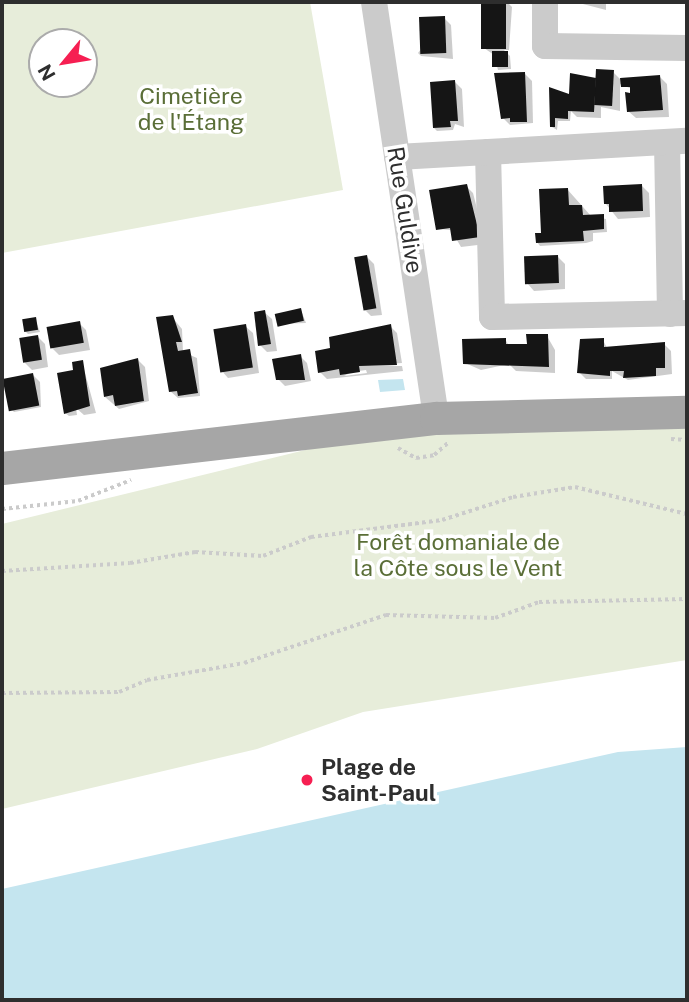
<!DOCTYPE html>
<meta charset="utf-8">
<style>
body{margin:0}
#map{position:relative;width:689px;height:1002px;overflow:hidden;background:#fff;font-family:"Public Sans",sans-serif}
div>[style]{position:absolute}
.green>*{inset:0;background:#e7edda}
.water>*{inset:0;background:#c4e5ef}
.shadow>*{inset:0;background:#0003}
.building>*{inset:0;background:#151515;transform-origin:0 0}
.path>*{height:3.5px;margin-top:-1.75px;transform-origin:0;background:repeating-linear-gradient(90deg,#cbcbcb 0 3.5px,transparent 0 7px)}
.minor>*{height:26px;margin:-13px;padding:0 13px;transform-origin:13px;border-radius:13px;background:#cbcbcb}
.major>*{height:33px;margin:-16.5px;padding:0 16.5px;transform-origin:16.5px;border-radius:16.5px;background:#a6a6a6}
.dots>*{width:19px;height:19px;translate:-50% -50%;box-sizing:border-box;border:4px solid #fff;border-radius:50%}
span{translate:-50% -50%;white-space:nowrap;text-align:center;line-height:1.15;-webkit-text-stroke:7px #fff;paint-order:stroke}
.park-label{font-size:23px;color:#5a6e37}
.street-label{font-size:23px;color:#2e2e2e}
.poi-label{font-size:23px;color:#2e2e2e;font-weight:700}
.left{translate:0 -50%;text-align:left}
.frame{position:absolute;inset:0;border:4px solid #2e2e2e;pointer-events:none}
.north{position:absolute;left:28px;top:28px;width:70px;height:70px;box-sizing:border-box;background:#fff;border:2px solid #ababab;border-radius:50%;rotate:240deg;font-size:19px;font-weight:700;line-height:28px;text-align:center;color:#2e2e2e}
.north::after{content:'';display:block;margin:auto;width:24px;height:32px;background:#f61f52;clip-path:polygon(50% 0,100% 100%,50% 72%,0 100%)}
</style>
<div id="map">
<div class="green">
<div style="clip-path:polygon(evenodd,2px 2px,310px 2px,343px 190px,2px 253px,2px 2px,42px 42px,84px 42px,84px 84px,42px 84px,42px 42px)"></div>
<div style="clip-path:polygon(687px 412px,687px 660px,363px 712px,257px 749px,2px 809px,2px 524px,436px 418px)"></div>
</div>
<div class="water">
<div style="clip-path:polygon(403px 379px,405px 390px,380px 392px,378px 380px)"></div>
<div style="clip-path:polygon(687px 747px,687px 1000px,2px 1000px,2px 889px,618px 752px)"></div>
</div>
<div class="shadow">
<div style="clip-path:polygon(483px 2px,507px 2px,512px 7px,509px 50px,504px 50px,510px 56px,511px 69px,498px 70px,494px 55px,484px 48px)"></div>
<div style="clip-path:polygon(606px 2px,606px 10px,579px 3px,579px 2px)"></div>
<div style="clip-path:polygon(444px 18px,451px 25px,453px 59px,421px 56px,418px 53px)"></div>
<div style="clip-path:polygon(613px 72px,621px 80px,660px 77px,667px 84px,669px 117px,636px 118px,628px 111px,632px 89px,620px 84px,620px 111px,601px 107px,601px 118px,577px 117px,571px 111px,570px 121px,558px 121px,557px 130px,552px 127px,551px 90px,570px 96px,574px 74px,598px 80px)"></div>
<div style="clip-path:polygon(525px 74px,532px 81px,533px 123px,510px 125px,503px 118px)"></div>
<div style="clip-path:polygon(455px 82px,462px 89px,464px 127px,455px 124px,453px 130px,437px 131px,434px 128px)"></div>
<div style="clip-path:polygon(466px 186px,473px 193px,486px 244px,461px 247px,451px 230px,438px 229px)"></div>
<div style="clip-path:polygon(642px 186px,649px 193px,650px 217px,618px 219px,606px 204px)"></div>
<div style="clip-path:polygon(567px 189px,591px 216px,606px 219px,607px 232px,593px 233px,593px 241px,586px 243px,540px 246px,537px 242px)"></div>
<div style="clip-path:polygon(557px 256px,565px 264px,565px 289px,534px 291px,527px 283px)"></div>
<div style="clip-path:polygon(367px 257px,374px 264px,382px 315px,371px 316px,364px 309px)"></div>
<div style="clip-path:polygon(301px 310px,306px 323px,277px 324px)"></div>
<div style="clip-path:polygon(264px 312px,272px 319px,277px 351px,267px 352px,260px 345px)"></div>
<div style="clip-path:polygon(172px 317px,182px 329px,183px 352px,197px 358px,200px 396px,178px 398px,170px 391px)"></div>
<div style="clip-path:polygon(35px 319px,40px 332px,28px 334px,25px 331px)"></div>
<div style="clip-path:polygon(79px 323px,86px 330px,90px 350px,59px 355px,52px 348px)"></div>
<div style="clip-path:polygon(245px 326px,253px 333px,259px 373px,228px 378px,221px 370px)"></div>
<div style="clip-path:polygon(evenodd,390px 326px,397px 333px,402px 363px,356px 366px,402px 366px,403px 371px,327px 379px,320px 372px,332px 350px,390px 326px,366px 370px,367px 373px,344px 376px,352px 372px,366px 370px)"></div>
<div style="clip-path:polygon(547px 336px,555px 350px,555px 373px,516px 371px,509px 364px,481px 370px,465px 363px,505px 339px,509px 346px,531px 344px)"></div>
<div style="clip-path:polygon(38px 337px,45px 344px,48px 367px,32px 370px,25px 363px)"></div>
<div style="clip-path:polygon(603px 340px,607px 348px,664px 344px,671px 351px,672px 374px,628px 380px,612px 371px,612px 379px,586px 379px,579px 372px,578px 350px)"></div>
<div style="clip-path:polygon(300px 356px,307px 363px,311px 381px,285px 386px,278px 379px)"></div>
<div style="clip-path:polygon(138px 360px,145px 367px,149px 401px,119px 409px,105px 397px)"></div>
<div style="clip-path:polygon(82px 362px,96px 413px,84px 415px,76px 408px,77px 415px,69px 416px,65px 413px,75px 372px)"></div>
<div style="clip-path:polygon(33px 375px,40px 382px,41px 407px,14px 412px,11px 409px)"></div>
</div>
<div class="building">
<div style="left:481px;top:2px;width:25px;height:47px"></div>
<div style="left:445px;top:16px;width:37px;height:26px;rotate:88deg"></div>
<div style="left:508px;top:51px;width:16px;height:16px;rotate:90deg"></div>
<div style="left:596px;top:69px;width:18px;height:36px;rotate:3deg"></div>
<div style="clip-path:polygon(525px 72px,527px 122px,510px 122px,510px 118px,501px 119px,494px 73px)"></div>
<div style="clip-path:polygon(570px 73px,596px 78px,594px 112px,568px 111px,568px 119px,555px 118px,555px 127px,550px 127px,549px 87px,569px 94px)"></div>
<div style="clip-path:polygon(660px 75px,663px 110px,627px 112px,625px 92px,630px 93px,630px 87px,621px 87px,620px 78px)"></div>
<div style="clip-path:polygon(455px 80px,458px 121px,450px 121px,451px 127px,433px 128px,430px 82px)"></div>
<div style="clip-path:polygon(467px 184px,480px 237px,452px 241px,450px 228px,436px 230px,429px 190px)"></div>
<div style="clip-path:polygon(642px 184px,643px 211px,609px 212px,609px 204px,604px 204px,603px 186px)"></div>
<div style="clip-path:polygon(568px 188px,569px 205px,582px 205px,583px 215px,604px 214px,604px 229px,583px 231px,584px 241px,536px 243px,535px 233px,541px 233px,539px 189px)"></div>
<div style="left:367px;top:255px;width:54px;height:13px;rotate:80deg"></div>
<div style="left:558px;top:255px;width:28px;height:34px;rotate:88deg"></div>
<div style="left:301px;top:308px;width:13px;height:27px;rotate:77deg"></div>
<div style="clip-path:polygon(265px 310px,271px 344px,258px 346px,254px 312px)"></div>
<div style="clip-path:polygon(173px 315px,182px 342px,176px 342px,178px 351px,190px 349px,198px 393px,178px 396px,177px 391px,169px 392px,156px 317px)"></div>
<div style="left:36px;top:317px;width:13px;height:14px;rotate:81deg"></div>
<div style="left:80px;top:321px;width:22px;height:34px;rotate:80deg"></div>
<div style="left:246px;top:324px;width:44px;height:33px;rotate:81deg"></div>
<div style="clip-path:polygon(391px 324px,397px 365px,359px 366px,360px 372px,340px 375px,339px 369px,318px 373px,315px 351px,330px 348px,329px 337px)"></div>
<div style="clip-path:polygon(526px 334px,548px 334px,549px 367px,463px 364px,462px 339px,506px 338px,506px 344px,527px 344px)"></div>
<div style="left:38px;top:335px;width:25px;height:19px;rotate:81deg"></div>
<div style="clip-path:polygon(604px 338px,604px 347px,665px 342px,665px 368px,656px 368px,656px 376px,623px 378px,624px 371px,610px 371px,610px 376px,577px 373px,580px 339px)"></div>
<div style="clip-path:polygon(301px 354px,305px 380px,276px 380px,272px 359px)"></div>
<div style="clip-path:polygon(138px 358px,144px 401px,115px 406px,113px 395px,104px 397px,100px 368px)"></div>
<div style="clip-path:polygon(83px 360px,90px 406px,64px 414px,57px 373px,73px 370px,72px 362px)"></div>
<div style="left:33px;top:373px;width:33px;height:31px;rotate:79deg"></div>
</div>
<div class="path">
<div style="left:671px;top:439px;width:16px;rotate:4deg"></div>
<div style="left:398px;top:448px;width:21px;rotate:29deg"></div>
<div style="left:416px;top:458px;width:18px;rotate:-9deg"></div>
<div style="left:434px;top:455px;width:20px;rotate:-41deg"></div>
<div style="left:2px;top:509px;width:76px;rotate:-6deg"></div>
<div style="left:78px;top:501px;width:57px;rotate:-21.6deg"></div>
<div style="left:2px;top:571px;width:128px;rotate:-3.6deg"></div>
<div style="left:130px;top:563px;width:66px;rotate:-9.6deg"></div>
<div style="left:195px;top:552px;width:68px;rotate:3.4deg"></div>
<div style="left:263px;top:556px;width:52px;rotate:-21.6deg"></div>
<div style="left:311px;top:537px;width:132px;rotate:-7.4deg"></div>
<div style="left:442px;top:520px;width:75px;rotate:-17.9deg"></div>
<div style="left:513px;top:497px;width:63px;rotate:-9.2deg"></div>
<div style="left:575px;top:487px;width:115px;rotate:13.6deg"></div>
<div style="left:2px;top:693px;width:117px;rotate:-0.5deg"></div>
<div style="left:119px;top:692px;width:30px;rotate:-23deg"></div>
<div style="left:147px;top:680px;width:98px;rotate:-9.9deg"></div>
<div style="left:244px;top:663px;width:150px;rotate:-18.7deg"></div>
<div style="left:386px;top:615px;width:109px;rotate:1.6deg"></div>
<div style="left:495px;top:618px;width:47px;rotate:-20deg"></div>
<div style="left:539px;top:602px;width:148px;rotate:-1.2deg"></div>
</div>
<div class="minor">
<div style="left:374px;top:2px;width:421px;rotate:81.5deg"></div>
<div style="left:545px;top:2px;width:44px;rotate:90deg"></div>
<div style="left:545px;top:46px;width:142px;rotate:0.8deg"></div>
<div style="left:667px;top:142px;width:172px;rotate:89deg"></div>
<div style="left:488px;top:152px;width:165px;rotate:88.6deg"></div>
<div style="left:492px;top:317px;width:195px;rotate:-1.2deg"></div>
<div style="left:397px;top:157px;width:290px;rotate:-3.2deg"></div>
</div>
<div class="major">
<div style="left:2px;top:468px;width:437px;rotate:-6.6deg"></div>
<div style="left:436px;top:418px;width:251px;rotate:-1.4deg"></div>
</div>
<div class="dots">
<div style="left:307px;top:780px;background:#f61f52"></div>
</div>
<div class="park-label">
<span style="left:191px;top:109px">Cimetière<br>de l'Étang</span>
<span style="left:458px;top:555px">Forêt domaniale de<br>la Côte sous le Vent</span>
</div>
<div class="street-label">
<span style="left:405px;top:210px;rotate:81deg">Rue Guldive</span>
</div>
<div class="poi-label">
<span class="left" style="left:321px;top:780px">Plage de<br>Saint-Paul</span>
</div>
<div class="frame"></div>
<div class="north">N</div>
</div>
